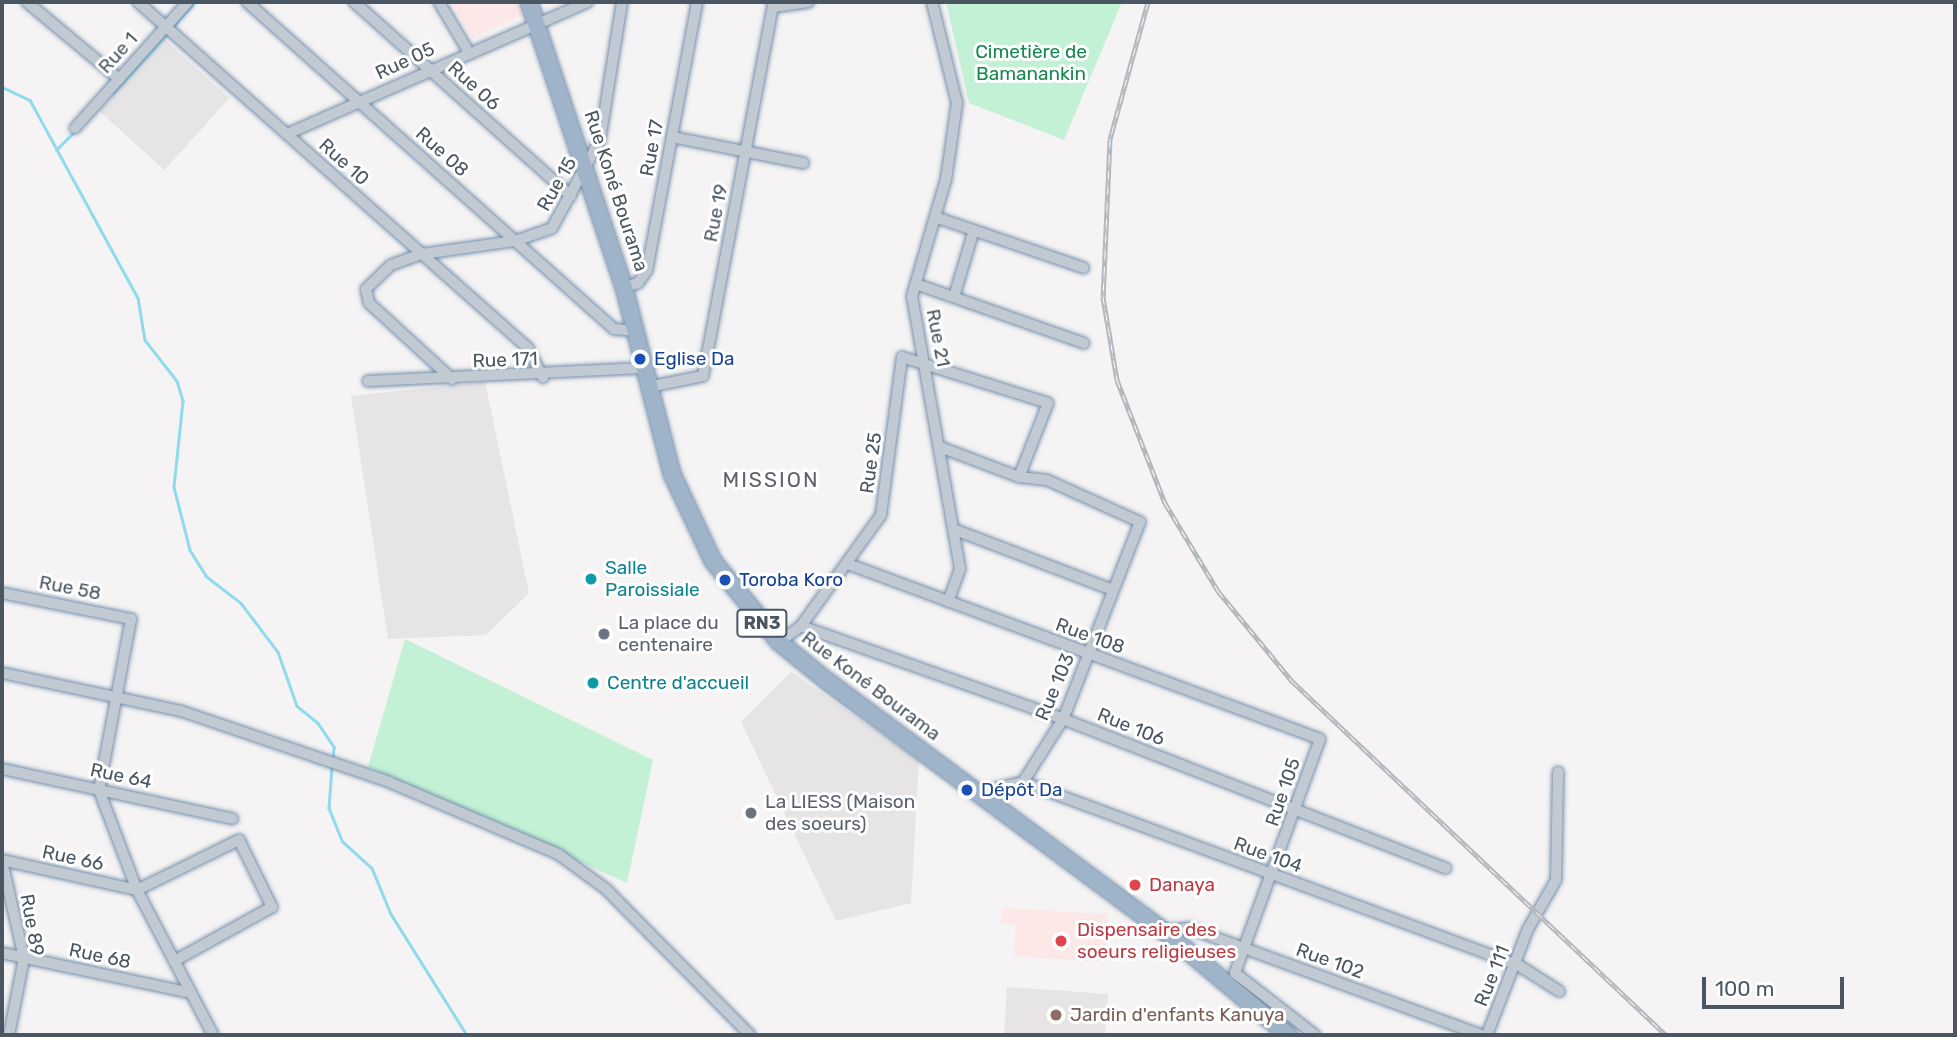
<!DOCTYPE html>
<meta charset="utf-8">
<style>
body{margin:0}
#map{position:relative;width:1957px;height:1037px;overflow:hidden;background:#f5f3f3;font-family:Rubik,sans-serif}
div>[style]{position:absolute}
.education>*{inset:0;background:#e6e4e5;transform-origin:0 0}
.medical>*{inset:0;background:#fce8e6}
.green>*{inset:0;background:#c3f1d5}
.stream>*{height:2.5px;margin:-1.25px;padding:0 1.25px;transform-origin:1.25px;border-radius:1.25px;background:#90daee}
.roads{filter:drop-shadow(0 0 2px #7690ad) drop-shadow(0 0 2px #7690ad)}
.minor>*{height:10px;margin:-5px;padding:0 5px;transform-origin:5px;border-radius:5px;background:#c1cad2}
.trunk>*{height:16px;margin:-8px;padding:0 8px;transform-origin:8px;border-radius:8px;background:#9fb4c9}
.rail>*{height:5px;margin-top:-2.5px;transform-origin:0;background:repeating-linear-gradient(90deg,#fff 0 8px,#b5b8bd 0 16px);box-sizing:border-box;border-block:2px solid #b5b8bd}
.dots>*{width:19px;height:19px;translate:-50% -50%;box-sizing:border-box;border:4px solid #fff;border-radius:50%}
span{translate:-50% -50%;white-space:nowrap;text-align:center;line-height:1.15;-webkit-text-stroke:6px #fff;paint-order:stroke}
.shield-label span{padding:2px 5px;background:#fff;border:2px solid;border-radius:5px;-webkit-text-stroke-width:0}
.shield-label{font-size:18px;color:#4a5661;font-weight:700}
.park-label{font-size:19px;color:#17864f}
.street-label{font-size:19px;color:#4a5661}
.transit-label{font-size:19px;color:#164399}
.left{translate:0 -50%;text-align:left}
.culture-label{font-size:19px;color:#0d838f}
.worship-label{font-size:19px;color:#5b616d}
.health-label{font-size:19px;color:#be3a42}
.education-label{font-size:19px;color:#785e54}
.neighbourhood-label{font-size:21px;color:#5f6368;letter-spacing:2px}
.frame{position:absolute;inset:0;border:4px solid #4a5661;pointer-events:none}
.scale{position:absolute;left:1702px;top:977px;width:142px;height:32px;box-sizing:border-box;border:4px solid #4a5661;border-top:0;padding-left:9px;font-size:21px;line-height:24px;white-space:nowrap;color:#4a5661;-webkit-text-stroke:5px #fff;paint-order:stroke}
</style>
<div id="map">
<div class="education">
<div style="left:164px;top:39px;width:88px;height:97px;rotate:42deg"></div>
<div style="clip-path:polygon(485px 382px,529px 593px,486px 635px,388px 639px,351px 396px)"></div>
<div style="clip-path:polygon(791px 672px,919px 760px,911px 903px,836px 921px,741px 722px)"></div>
<div style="clip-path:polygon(1007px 987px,1108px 994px,1105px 1035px,1004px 1035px)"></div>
</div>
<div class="medical">
<div style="clip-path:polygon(452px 2px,519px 2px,523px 15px,472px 38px)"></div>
<div style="clip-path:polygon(1002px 908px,1108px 914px,1106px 962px,1014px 956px,1016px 925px,1001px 924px)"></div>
</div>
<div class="green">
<div style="clip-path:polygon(946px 2px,1122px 2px,1064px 140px,969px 103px)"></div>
<div style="clip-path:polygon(405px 639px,653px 760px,627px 883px,368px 767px)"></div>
</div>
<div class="stream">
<div style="left:172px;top:28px;width:35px;rotate:-49deg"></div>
<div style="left:2px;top:87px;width:31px;rotate:25deg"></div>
<div style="left:30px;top:100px;width:226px;rotate:61.4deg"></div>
<div style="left:138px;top:298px;width:43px;rotate:80.5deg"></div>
<div style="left:145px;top:340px;width:52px;rotate:52deg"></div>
<div style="left:177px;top:381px;width:21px;rotate:73deg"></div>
<div style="left:183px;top:401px;width:86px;rotate:96deg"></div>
<div style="left:174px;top:487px;width:65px;rotate:75.7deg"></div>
<div style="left:190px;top:550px;width:31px;rotate:58deg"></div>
<div style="left:206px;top:576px;width:44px;rotate:37.6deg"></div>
<div style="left:241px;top:603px;width:61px;rotate:52.9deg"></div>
<div style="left:278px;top:652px;width:57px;rotate:70.6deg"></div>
<div style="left:297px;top:706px;width:27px;rotate:39deg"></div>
<div style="left:318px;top:723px;width:29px;rotate:56deg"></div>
<div style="left:334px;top:747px;width:14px;rotate:94deg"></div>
<div style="left:113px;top:93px;width:81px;rotate:-47.5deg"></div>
<div style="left:56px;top:150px;width:25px;rotate:-45deg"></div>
<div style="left:332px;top:767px;width:41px;rotate:94.2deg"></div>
<div style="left:329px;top:808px;width:35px;rotate:68deg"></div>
<div style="left:342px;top:841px;width:40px;rotate:42deg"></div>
<div style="left:372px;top:868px;width:50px;rotate:67.6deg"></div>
<div style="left:391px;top:914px;width:143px;rotate:57.9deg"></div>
</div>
<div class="roads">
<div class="minor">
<div style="left:27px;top:2px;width:120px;rotate:39.9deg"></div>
<div style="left:138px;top:2px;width:521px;rotate:41.58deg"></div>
<div style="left:528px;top:348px;width:33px;rotate:63deg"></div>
<div style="left:247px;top:2px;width:492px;rotate:41.7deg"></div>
<div style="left:614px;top:329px;width:22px;rotate:5deg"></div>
<div style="left:354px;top:2px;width:291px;rotate:41.8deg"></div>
<div style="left:439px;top:2px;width:57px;rotate:59.4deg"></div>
<div style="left:932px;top:2px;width:104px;rotate:76.1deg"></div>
<div style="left:957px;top:103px;width:77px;rotate:98.2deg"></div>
<div style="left:946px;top:179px;width:122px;rotate:106.2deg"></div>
<div style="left:912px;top:296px;width:277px;rotate:80deg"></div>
<div style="left:960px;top:569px;width:35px;rotate:110deg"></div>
<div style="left:773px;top:7px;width:36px;rotate:-8deg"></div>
<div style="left:75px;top:128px;width:169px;rotate:-48.1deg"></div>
<div style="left:287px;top:134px;width:328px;rotate:-23.7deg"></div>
<div style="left:672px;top:137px;width:134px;rotate:11.2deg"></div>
<div style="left:935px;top:217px;width:157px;rotate:18.9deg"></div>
<div style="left:916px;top:284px;width:178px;rotate:19.4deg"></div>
<div style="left:624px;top:287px;width:15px;rotate:-16deg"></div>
<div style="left:638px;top:283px;width:16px;rotate:-55deg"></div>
<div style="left:647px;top:270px;width:273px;rotate:-79.4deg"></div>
<div style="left:954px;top:297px;width:70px;rotate:-73.4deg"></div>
<div style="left:452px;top:379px;width:113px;rotate:-137.5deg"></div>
<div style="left:369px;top:303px;width:14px;rotate:-102deg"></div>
<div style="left:366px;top:289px;width:35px;rotate:-44deg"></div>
<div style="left:391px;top:265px;width:33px;rotate:-20deg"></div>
<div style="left:422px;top:254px;width:94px;rotate:-8deg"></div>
<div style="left:515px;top:241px;width:39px;rotate:-19deg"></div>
<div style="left:552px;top:228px;width:100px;rotate:-61.4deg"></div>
<div style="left:600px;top:140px;width:140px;rotate:-80.9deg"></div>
<div style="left:368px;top:381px;width:276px;rotate:-2.7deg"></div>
<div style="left:648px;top:387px;width:56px;rotate:-11.3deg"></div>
<div style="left:703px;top:376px;width:381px;rotate:-79.3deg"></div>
<div style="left:940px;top:447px;width:85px;rotate:20.8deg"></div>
<div style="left:1019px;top:477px;width:28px;rotate:6deg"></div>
<div style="left:1047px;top:480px;width:102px;rotate:24.3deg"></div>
<div style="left:1140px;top:522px;width:212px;rotate:111.3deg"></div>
<div style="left:1063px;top:719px;width:75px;rotate:122.4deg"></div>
<div style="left:953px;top:529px;width:171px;rotate:20.9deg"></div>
<div style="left:848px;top:564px;width:503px;rotate:20.34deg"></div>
<div style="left:1320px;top:739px;width:249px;rotate:110deg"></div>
<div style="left:1235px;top:973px;width:101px;rotate:37.8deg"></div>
<div style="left:2px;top:593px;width:132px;rotate:11.4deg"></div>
<div style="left:131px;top:619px;width:174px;rotate:100.6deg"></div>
<div style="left:99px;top:790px;width:107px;rotate:69.2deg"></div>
<div style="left:137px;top:890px;width:164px;rotate:62.3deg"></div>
<div style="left:801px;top:626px;width:278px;rotate:19.5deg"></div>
<div style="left:1063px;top:719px;width:411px;rotate:21.3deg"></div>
<div style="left:779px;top:642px;width:27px;rotate:-36deg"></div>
<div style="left:801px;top:626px;width:137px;rotate:-54.2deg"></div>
<div style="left:881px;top:515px;width:159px;rotate:-82.4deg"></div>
<div style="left:902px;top:357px;width:153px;rotate:17.5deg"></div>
<div style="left:1048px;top:403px;width:79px;rotate:111.4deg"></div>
<div style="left:2px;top:673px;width:183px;rotate:12deg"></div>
<div style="left:181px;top:711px;width:220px;rotate:18.8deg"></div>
<div style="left:389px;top:782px;width:184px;rotate:23.1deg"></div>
<div style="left:558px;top:854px;width:59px;rotate:36.1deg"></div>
<div style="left:606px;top:889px;width:205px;rotate:45.4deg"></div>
<div style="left:2px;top:769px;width:236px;rotate:12.2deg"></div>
<div style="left:977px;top:793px;width:47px;rotate:-13.4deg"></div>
<div style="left:1023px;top:782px;width:528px;rotate:20.29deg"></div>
<div style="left:1518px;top:965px;width:49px;rotate:32.4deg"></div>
<div style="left:2px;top:860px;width:138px;rotate:12.5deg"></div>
<div style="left:137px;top:890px;width:114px;rotate:-26.1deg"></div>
<div style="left:239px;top:840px;width:75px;rotate:63.8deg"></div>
<div style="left:272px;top:907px;width:112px;rotate:151.1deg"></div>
<div style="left:2px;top:861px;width:99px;rotate:77.2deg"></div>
<div style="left:24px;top:958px;width:78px;rotate:101deg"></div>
<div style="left:1164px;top:931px;width:25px;rotate:-7deg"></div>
<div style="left:1189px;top:928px;width:312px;rotate:20.1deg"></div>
<div style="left:2px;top:953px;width:193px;rotate:11.9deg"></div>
<div style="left:1487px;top:1035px;width:114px;rotate:-68.9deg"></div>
<div style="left:1528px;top:929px;width:56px;rotate:-60.3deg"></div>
<div style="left:1556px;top:880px;width:108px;rotate:-88.9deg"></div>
</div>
<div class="trunk">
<div style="left:529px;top:2px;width:300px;rotate:71.6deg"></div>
<div style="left:624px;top:287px;width:193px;rotate:75.6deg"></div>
<div style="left:672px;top:474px;width:96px;rotate:64.8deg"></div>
<div style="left:713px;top:561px;width:104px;rotate:50.8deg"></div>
<div style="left:779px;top:642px;width:62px;rotate:39.1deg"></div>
<div style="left:827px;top:681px;width:420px;rotate:36.6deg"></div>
<div style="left:1164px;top:931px;width:162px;rotate:40deg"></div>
</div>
</div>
<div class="rail">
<div style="left:1148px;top:2px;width:142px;rotate:105.5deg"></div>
<div style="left:1110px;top:139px;width:158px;rotate:92.5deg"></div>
<div style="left:1103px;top:297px;width:84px;rotate:80.4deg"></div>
<div style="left:1117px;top:380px;width:132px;rotate:68.7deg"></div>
<div style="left:1165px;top:503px;width:103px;rotate:58.9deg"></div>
<div style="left:1218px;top:591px;width:117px;rotate:50.6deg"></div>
<div style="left:1292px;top:681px;width:515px;rotate:43.43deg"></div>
</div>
<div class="dots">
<div style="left:640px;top:359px;background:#1a4fb4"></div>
<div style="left:591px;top:579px;background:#0f9aa8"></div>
<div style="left:725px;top:580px;background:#1a4fb4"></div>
<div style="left:604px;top:634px;background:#6b7280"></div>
<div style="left:593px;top:683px;background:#0f9aa8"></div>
<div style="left:967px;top:790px;background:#1a4fb4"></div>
<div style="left:751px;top:813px;background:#6b7280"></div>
<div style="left:1135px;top:885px;background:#e0444e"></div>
<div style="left:1061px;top:941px;background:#e0444e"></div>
<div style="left:1056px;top:1015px;background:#8d6e63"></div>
</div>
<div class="shield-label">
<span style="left:762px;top:623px">RN3</span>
</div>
<div class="park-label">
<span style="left:1031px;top:63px">Cimetière de<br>Bamanankin</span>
</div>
<div class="street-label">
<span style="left:118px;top:53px;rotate:-48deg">Rue 1</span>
<span style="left:405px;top:61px;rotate:-25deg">Rue 05</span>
<span style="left:474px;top:86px;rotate:42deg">Rue 06</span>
<span style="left:652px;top:148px;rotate:-79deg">Rue 17</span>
<span style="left:442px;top:152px;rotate:42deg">Rue 08</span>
<span style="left:344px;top:162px;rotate:42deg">Rue 10</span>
<span style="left:557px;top:184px;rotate:-60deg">Rue 15</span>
<span style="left:616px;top:191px;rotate:72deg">Rue Koné Bourama</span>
<span style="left:716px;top:213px;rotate:-79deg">Rue 19</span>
<span style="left:938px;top:338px;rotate:79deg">Rue 21</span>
<span style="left:505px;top:360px;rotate:-2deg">Rue 171</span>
<span style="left:871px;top:463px;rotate:-82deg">Rue 25</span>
<span style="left:70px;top:588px;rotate:11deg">Rue 58</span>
<span style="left:1090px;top:636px;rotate:20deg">Rue 108</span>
<span style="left:871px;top:686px;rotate:37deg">Rue Koné Bourama</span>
<span style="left:1055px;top:687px;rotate:-67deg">Rue 103</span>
<span style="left:1131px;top:727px;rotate:22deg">Rue 106</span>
<span style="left:121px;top:776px;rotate:12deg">Rue 64</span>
<span style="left:1283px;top:792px;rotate:-71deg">Rue 105</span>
<span style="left:1268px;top:855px;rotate:20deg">Rue 104</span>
<span style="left:73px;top:858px;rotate:12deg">Rue 66</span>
<span style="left:32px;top:925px;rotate:80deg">Rue 89</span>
<span style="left:100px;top:956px;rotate:12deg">Rue 68</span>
<span style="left:1330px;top:961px;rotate:20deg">Rue 102</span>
<span style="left:1492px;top:976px;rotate:-68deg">Rue 111</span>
</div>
<div class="transit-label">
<span class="left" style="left:654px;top:359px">Eglise Da</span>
<span class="left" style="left:739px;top:580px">Toroba Koro</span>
<span class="left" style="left:981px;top:790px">Dépôt Da</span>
</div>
<div class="culture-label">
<span class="left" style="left:605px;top:579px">Salle<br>Paroissiale</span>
<span class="left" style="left:607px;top:683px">Centre d'accueil</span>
</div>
<div class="worship-label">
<span class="left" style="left:618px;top:634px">La place du<br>centenaire</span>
<span class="left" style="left:765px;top:813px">La LIESS (Maison<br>des soeurs)</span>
</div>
<div class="health-label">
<span class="left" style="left:1149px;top:885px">Danaya</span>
<span class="left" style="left:1077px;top:941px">Dispensaire des<br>soeurs religieuses</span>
</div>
<div class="education-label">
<span class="left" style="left:1070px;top:1015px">Jardin d'enfants Kanuya</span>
</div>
<div class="neighbourhood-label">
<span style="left:771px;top:480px">MISSION</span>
</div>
<div class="frame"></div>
<div class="scale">100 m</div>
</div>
